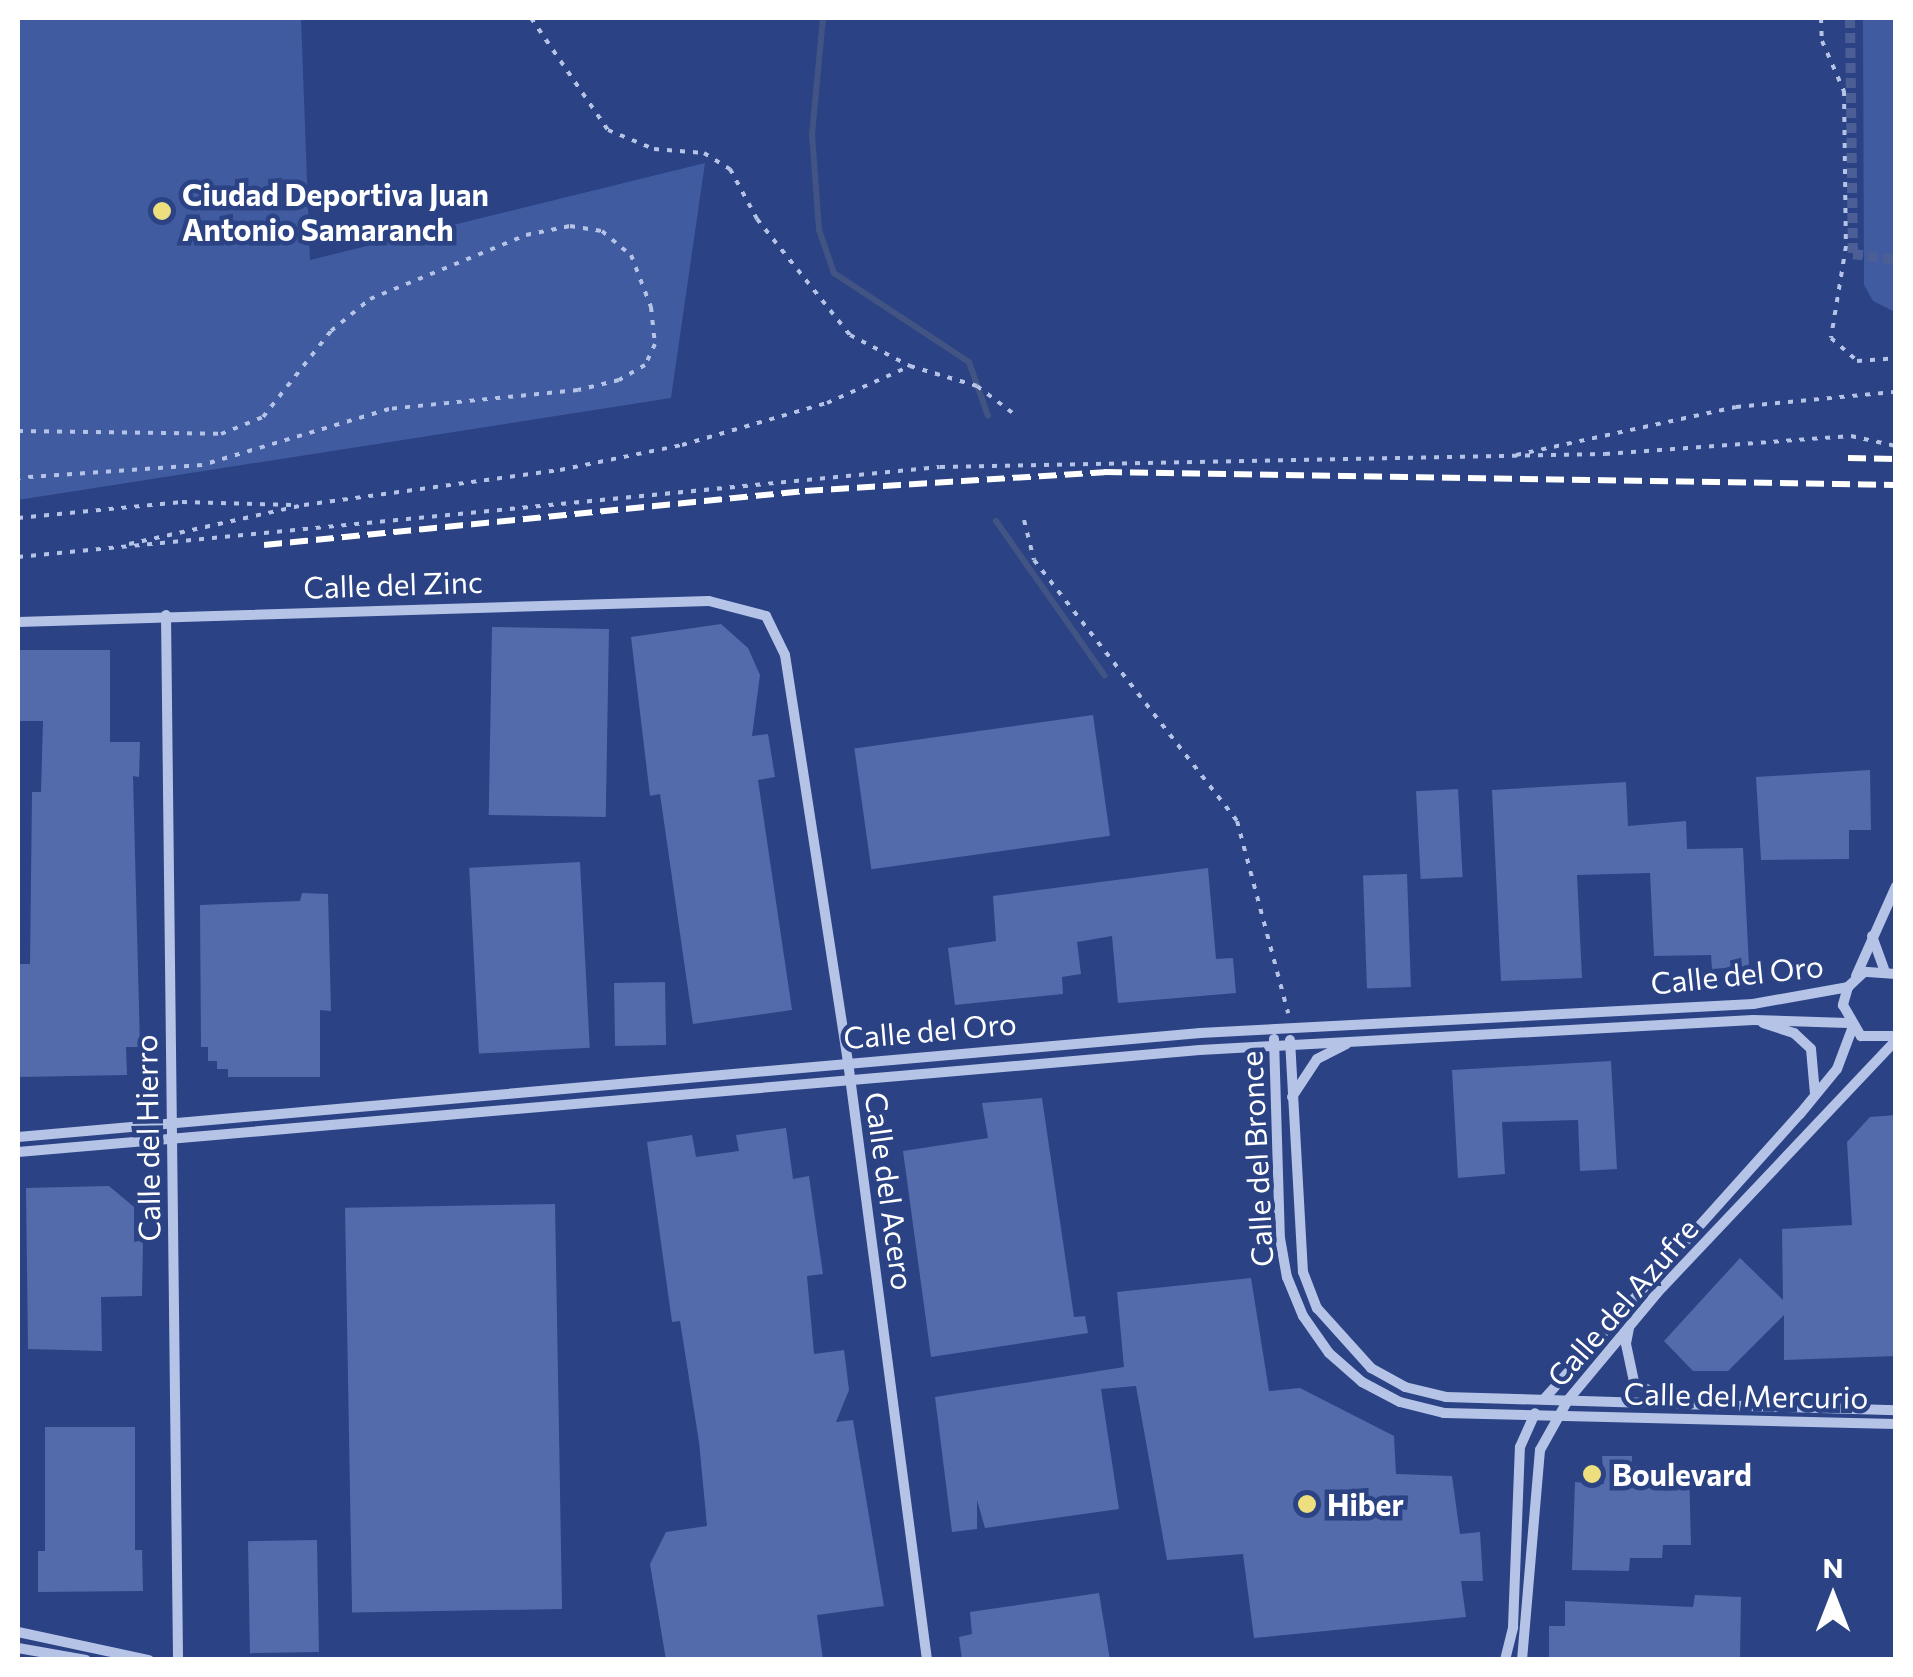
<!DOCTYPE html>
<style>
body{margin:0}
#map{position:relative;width:1913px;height:1677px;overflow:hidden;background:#2b4284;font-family:Commissioner,sans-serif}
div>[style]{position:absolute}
.green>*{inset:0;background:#405ba0}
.stream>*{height:6px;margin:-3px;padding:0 3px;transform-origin:3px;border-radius:3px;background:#425483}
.building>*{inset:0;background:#536bab;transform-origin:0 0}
.minor-tunnel>*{height:10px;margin-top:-5px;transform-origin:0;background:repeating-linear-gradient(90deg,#4b5e96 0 10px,transparent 0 15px)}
.path>*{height:4px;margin-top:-2px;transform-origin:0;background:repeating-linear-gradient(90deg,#b5c3e7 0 5px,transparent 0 13px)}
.minor>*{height:10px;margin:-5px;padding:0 5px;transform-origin:5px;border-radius:5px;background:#b5c3e7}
.rail>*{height:6px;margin-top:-3px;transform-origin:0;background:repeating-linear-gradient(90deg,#fff 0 18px,transparent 0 26px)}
.dots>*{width:28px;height:28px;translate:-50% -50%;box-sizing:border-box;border:5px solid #2b4284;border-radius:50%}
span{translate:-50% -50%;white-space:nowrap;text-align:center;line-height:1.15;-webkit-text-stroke:9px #2b4284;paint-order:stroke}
.poi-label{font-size:30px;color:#fff;font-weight:700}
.left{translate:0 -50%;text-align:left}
.street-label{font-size:30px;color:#fff}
.frame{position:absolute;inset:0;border:20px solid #fff;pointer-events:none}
.north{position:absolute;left:1783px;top:1547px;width:100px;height:100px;-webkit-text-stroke:8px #2b4284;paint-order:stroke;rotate:0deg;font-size:28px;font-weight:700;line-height:40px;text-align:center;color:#fff}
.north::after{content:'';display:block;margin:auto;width:35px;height:45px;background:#fff;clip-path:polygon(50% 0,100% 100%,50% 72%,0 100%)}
</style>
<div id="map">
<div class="green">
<div style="clip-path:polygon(18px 18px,301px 18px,310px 260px,705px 163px,671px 398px,18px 500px)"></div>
<div style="clip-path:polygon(1863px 18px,1895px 18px,1895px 312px,1873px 301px,1864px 285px)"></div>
</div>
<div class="stream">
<div style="left:823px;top:18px;width:117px;rotate:95.4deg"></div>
<div style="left:812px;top:134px;width:96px;rotate:85.8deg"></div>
<div style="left:819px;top:230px;width:46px;rotate:70.8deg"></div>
<div style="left:834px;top:273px;width:162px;rotate:33.4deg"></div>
<div style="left:969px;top:362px;width:57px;rotate:70.6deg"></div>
<div style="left:996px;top:521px;width:189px;rotate:54.9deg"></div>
</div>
<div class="building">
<div style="clip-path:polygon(721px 624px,748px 648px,760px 675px,752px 736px,768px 734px,775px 777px,758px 780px,792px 1010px,693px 1024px,660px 794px,650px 796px,631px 637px)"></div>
<div style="left:609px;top:629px;width:188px;height:117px;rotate:91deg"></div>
<div style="clip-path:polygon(18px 650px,110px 650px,110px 742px,140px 742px,139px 777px,133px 776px,140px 1047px,126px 1047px,127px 1075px,18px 1077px,18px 964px,30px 964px,32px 792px,41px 792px,43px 721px,18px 721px)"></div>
<div style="left:1093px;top:715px;width:122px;height:241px;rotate:82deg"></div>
<div style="clip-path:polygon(1870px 770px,1871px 830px,1849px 830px,1849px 859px,1761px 860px,1756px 777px)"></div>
<div style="clip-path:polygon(1626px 782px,1628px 826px,1686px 821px,1687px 849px,1743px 848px,1749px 966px,1712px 969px,1711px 955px,1654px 956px,1650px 873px,1577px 875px,1582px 978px,1501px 981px,1492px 790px)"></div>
<div style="left:1458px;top:789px;width:88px;height:42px;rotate:87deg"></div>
<div style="left:580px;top:862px;width:186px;height:111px;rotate:87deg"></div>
<div style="clip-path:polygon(1208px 868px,1216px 959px,1233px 958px,1236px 993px,1118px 1003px,1112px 936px,1077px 942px,1081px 974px,1062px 977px,1063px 994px,955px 1005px,948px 948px,996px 941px,993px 896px)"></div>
<div style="left:1407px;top:874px;width:113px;height:44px;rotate:88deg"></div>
<div style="clip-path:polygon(302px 893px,328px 894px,331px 1011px,320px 1010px,320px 1077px,228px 1077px,228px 1069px,217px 1069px,217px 1061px,208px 1061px,208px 1047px,201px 1047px,200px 905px,300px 901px)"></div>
<div style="left:665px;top:982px;width:63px;height:51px;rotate:89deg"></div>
<div style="clip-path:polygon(1611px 1061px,1617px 1169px,1580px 1171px,1578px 1120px,1502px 1122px,1505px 1174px,1458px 1178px,1452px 1070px)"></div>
<div style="clip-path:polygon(1042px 1098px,1074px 1317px,1085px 1316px,1088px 1333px,931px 1357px,903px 1151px,988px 1138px,982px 1103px)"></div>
<div style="clip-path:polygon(1896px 1115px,1896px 1356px,1784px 1360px,1784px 1315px,1728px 1371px,1693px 1371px,1664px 1341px,1740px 1258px,1783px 1300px,1782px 1229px,1852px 1225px,1847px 1142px,1870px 1117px)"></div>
<div style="clip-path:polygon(786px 1128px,793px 1179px,809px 1176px,823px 1274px,807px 1276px,814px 1354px,844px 1350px,849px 1390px,836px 1422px,853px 1420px,884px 1606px,817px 1615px,823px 1660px,666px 1660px,650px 1564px,666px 1532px,707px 1526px,699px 1442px,680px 1321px,672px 1322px,647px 1142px,692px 1135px,696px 1157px,739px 1151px,736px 1135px)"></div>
<div style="clip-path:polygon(109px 1186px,134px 1207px,134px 1242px,143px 1240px,142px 1296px,101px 1297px,102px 1351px,28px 1349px,26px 1188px)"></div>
<div style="left:555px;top:1204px;width:405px;height:210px;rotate:89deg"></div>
<div style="clip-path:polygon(1251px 1278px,1269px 1391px,1300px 1388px,1394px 1436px,1396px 1474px,1452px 1476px,1460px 1534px,1480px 1532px,1483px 1581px,1461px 1581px,1466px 1617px,1254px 1638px,1243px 1554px,1167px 1560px,1136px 1386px,1101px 1389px,1119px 1509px,985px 1528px,977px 1500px,977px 1529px,952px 1532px,935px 1397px,1124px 1367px,1117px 1292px)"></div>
<div style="clip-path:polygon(45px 1427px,135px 1427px,135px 1550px,142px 1550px,143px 1591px,38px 1592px,38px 1551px,45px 1551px)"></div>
<div style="clip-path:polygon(1602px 1456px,1632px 1456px,1632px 1466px,1689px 1468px,1691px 1545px,1663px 1545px,1662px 1558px,1630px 1558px,1629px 1571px,1572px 1570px,1575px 1482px,1604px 1484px)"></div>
<div style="left:317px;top:1540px;width:112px;height:69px;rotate:89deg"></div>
<div style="clip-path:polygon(1099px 1593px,1110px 1660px,962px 1660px,959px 1637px,972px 1634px,970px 1612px)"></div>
<div style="clip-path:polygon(1695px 1595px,1741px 1597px,1740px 1660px,1549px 1660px,1549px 1626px,1565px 1626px,1565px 1601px,1693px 1607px)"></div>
</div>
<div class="minor-tunnel">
<div style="left:1850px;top:18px;width:236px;rotate:89.3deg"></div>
<div style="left:1853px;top:254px;width:43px;rotate:7.9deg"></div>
</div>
<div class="path">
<div style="left:531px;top:18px;width:136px;rotate:55.5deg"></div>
<div style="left:608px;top:130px;width:50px;rotate:22.4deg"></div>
<div style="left:654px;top:149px;width:50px;rotate:4.6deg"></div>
<div style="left:704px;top:153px;width:31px;rotate:32deg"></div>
<div style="left:730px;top:169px;width:57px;rotate:61.6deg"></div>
<div style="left:757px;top:219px;width:149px;rotate:51.3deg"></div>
<div style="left:850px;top:335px;width:68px;rotate:27.3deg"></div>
<div style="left:910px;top:366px;width:70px;rotate:16.6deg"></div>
<div style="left:977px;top:386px;width:46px;rotate:37.1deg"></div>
<div style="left:1821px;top:18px;width:23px;rotate:88deg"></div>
<div style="left:1822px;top:41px;width:55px;rotate:66.3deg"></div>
<div style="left:1844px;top:91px;width:155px;rotate:89.3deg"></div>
<div style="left:1846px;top:246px;width:93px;rotate:99.3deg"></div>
<div style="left:1831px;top:338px;width:35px;rotate:41deg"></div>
<div style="left:1857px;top:361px;width:39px;rotate:-4deg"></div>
<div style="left:18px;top:431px;width:203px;rotate:0.8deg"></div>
<div style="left:221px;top:434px;width:45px;rotate:-22deg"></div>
<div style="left:263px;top:417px;width:110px;rotate:-51.7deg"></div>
<div style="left:331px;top:331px;width:50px;rotate:-39.4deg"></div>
<div style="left:370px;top:299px;width:169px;rotate:-22.3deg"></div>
<div style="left:526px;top:235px;width:45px;rotate:-11.6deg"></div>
<div style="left:570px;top:226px;width:32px;rotate:9deg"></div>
<div style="left:602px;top:231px;width:38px;rotate:40deg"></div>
<div style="left:631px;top:255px;width:56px;rotate:69deg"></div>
<div style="left:651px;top:307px;width:37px;rotate:84deg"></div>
<div style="left:655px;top:344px;width:23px;rotate:115deg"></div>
<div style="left:645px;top:365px;width:30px;rotate:150deg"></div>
<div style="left:619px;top:380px;width:42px;rotate:166.3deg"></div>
<div style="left:578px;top:390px;width:190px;rotate:174.3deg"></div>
<div style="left:389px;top:409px;width:195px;rotate:163.3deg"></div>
<div style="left:202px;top:465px;width:184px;rotate:176deg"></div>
<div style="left:1516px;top:455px;width:225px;rotate:-12.3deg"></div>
<div style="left:1736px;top:407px;width:161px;rotate:-5.4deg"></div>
<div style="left:18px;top:518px;width:165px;rotate:-5.6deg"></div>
<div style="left:182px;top:502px;width:112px;rotate:1.5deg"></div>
<div style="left:1024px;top:520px;width:41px;rotate:76deg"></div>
<div style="left:1034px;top:560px;width:331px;rotate:52.1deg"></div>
<div style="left:1237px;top:821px;width:199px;rotate:75.1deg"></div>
<div style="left:129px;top:544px;width:179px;rotate:-12.6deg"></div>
<div style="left:304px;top:505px;width:258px;rotate:-7.8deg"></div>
<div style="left:560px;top:470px;width:125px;rotate:-11.6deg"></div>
<div style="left:682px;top:445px;width:151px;rotate:-16.2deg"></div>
<div style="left:827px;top:403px;width:91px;rotate:-24deg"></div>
<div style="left:18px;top:557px;width:926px;rotate:-5.58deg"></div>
<div style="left:940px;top:467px;width:665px;rotate:-1.12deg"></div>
<div style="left:1605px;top:454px;width:247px;rotate:-4.2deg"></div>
<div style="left:1851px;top:436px;width:46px;rotate:12.5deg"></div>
</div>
<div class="minor">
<div style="left:166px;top:615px;width:1045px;rotate:89.34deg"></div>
<div style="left:18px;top:622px;width:691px;rotate:-1.74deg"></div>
<div style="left:709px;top:601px;width:59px;rotate:14.7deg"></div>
<div style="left:766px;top:616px;width:43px;rotate:64deg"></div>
<div style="left:785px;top:655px;width:412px;rotate:81.2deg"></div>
<div style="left:848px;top:1062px;width:603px;rotate:82.47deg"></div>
<div style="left:1872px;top:936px;width:35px;rotate:70deg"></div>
<div style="left:1896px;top:974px;width:32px;rotate:-176deg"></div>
<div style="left:1864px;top:972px;width:22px;rotate:137deg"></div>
<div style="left:1848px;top:987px;width:19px;rotate:106deg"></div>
<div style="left:1843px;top:1005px;width:36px;rotate:60deg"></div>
<div style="left:1861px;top:1036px;width:35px"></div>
<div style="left:1856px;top:976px;width:98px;rotate:-66deg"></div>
<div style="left:1763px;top:1023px;width:33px;rotate:18deg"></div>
<div style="left:1794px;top:1033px;width:23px;rotate:43deg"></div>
<div style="left:1811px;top:1049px;width:45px;rotate:84.9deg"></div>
<div style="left:1274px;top:1039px;width:199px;rotate:88.3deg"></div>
<div style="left:1280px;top:1238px;width:40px;rotate:80deg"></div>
<div style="left:1287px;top:1277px;width:42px;rotate:67.7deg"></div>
<div style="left:1303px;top:1316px;width:45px;rotate:54.9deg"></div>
<div style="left:1329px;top:1353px;width:44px;rotate:41.3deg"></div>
<div style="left:1362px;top:1382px;width:43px;rotate:27.8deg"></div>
<div style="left:1400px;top:1402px;width:45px;rotate:14deg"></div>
<div style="left:1444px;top:1413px;width:452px;rotate:1.4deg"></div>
<div style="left:1290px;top:1040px;width:232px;rotate:86.8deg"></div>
<div style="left:1303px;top:1272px;width:39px;rotate:69deg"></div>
<div style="left:1317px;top:1308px;width:81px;rotate:48deg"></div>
<div style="left:1371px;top:1368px;width:39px;rotate:29deg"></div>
<div style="left:1405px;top:1387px;width:42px;rotate:13.7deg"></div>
<div style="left:1446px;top:1397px;width:450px;rotate:1.7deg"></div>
<div style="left:1292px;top:1097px;width:45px;rotate:-56.7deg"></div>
<div style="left:1317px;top:1059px;width:33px;rotate:-27deg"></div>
<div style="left:18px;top:1137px;width:1187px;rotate:-5.03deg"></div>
<div style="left:1200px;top:1033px;width:554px;rotate:-3deg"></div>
<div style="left:1753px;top:1004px;width:97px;rotate:-10.1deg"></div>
<div style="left:18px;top:1152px;width:1186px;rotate:-4.93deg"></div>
<div style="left:1200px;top:1050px;width:554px;rotate:-3.11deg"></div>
<div style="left:1753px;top:1020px;width:95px;rotate:1.8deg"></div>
<div style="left:1629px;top:1328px;width:16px;rotate:101deg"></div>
<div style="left:1626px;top:1344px;width:39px;rotate:78deg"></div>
<div style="left:1634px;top:1382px;width:37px;rotate:29deg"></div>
<div style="left:1544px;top:1399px;width:383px;rotate:-48.1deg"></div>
<div style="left:1800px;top:1114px;width:58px;rotate:-50.6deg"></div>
<div style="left:1837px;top:1069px;width:43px;rotate:-69.4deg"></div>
<div style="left:18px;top:1632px;width:134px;rotate:12.1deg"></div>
<div style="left:18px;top:1648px;width:69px;rotate:10deg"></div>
<div style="left:1505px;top:1660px;width:34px;rotate:-76deg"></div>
<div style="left:1513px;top:1627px;width:180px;rotate:-87.8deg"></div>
<div style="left:1520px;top:1447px;width:37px;rotate:-66deg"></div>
<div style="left:1522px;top:1660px;width:211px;rotate:-85.1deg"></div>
<div style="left:1540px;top:1450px;width:57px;rotate:-60.8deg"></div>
<div style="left:1568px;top:1400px;width:139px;rotate:-50.2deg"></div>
<div style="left:1657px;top:1293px;width:348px;rotate:-46.6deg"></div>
</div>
<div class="rail">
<div style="left:1848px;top:458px;width:48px;rotate:1.2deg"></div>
<div style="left:264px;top:545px;width:544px;rotate:-5.7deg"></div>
<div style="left:805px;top:491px;width:300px;rotate:-3.6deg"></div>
<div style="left:1104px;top:472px;width:792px;rotate:0.94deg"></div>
</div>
<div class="dots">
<div style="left:162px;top:211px;background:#eddf7d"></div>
<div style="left:1592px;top:1474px;background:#eddf7d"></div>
<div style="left:1307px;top:1504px;background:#eddf7d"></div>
</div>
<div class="poi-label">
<span class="left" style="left:182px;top:211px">Ciudad Deportiva Juan<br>Antonio Samaranch</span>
<span class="left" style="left:1612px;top:1474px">Boulevard</span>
<span class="left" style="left:1327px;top:1504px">Hiber</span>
</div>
<div class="street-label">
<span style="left:393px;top:584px;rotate:-2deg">Calle del Zinc</span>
<span style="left:1737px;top:974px;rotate:-6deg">Calle del Oro</span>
<span style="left:930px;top:1030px;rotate:-5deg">Calle del Oro</span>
<span style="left:147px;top:1138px;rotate:-91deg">Calle del Hierro</span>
<span style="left:1256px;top:1159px;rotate:-93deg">Calle del Bronce</span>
<span style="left:890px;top:1191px;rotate:82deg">Calle del Acero</span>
<span style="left:1622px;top:1302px;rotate:-49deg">Calle del Azufre</span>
<span style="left:1746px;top:1395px;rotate:1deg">Calle del Mercurio</span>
</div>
<div class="frame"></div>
<div class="north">N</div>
</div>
